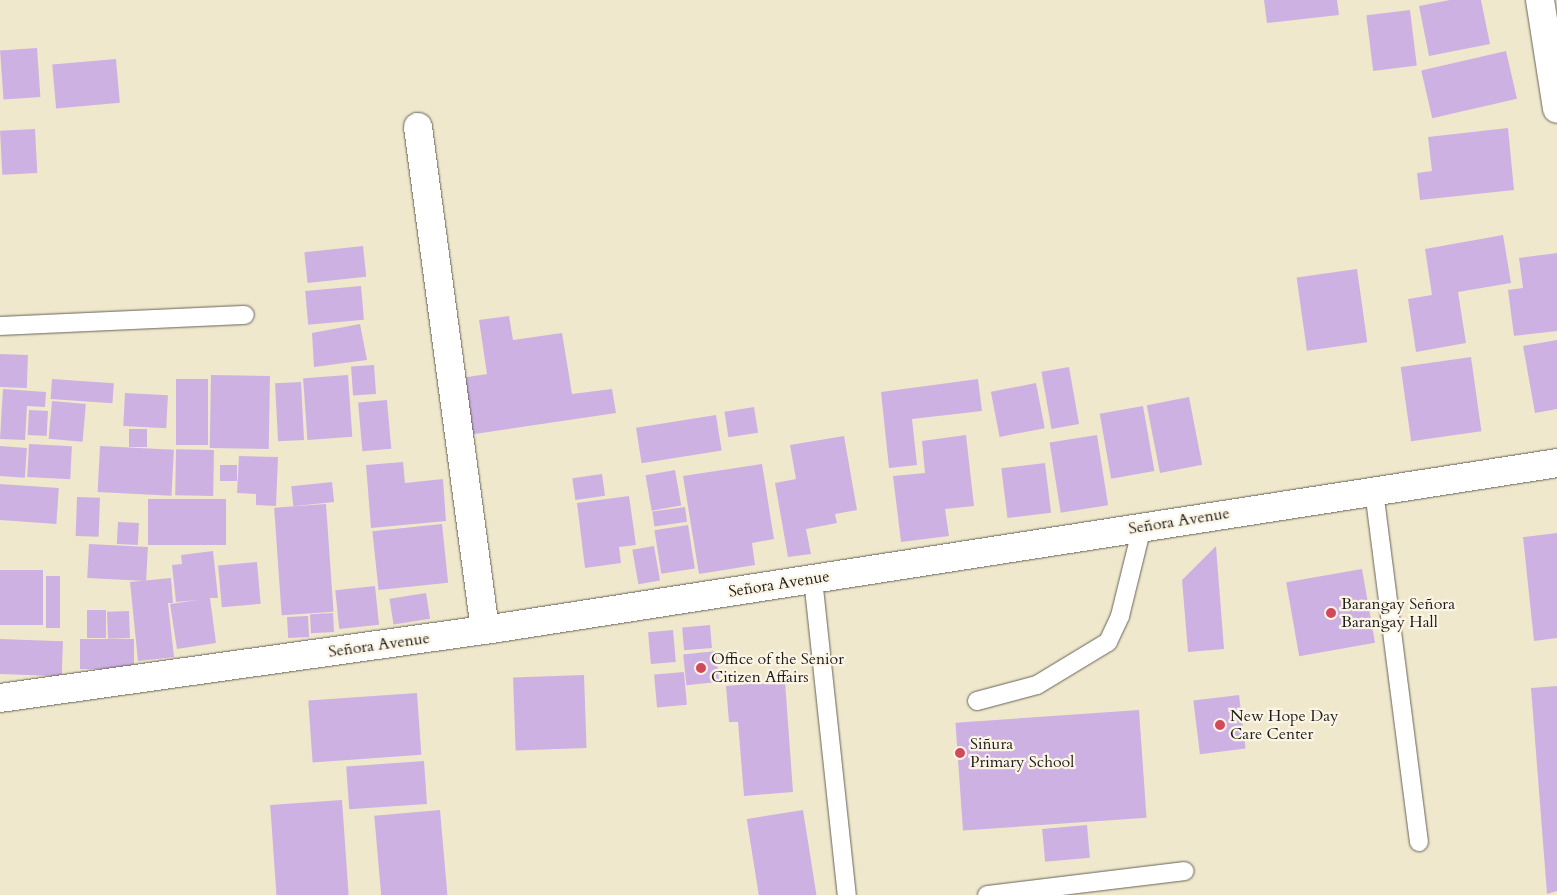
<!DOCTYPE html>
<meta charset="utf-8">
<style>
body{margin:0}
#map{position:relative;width:1557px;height:895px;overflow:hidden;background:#f0e8cc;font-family:Cardo,serif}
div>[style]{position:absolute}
.building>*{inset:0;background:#ceb1e3;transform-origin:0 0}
.roads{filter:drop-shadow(0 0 1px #66635a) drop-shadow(0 0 1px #66635a)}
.lane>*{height:18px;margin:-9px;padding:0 9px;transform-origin:9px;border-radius:9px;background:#fff}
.street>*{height:28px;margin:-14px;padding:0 14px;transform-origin:14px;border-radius:14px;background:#fff}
.dots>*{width:14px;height:14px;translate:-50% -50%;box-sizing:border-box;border:2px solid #fcf5e5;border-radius:50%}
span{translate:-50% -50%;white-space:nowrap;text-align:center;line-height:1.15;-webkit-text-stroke:4.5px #fcf5e5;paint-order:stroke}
.street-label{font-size:16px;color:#1c1c1c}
.poi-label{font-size:16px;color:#1c1c1c}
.left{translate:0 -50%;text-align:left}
</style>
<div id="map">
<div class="building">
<div style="clip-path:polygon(1264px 0,1337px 0,1339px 15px,1267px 23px)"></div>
<div style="clip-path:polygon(1450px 0,1481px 0,1490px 44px,1429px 56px,1419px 6px)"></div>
<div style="left:1410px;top:10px;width:56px;height:44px;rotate:83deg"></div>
<div style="left:37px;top:48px;width:49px;height:37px;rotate:86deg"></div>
<div style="left:1506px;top:51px;width:49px;height:87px;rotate:77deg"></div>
<div style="left:116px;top:59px;width:44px;height:64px;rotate:85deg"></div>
<div style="clip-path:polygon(1508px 128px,1514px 190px,1420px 200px,1417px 173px,1432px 171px,1428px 137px)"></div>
<div style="left:35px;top:129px;width:44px;height:35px;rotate:87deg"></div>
<div style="clip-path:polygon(1503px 235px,1511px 283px,1458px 292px,1466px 343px,1416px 352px,1408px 299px,1432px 295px,1425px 249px)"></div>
<div style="left:363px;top:246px;width:31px;height:59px;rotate:84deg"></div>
<div style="clip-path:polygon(1557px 253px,1557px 331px,1514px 336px,1508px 290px,1523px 288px,1519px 258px)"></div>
<div style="left:1357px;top:269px;width:74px;height:61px;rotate:82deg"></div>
<div style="left:361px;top:286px;width:34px;height:56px;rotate:85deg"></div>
<div style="clip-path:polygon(509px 316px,513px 340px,562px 333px,572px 394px,612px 389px,616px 413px,468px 435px,461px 378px,487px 374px,479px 320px)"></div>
<div style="clip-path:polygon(360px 324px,367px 360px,314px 367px,312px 333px)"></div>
<div style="clip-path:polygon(1557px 340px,1557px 409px,1535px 413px,1523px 346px)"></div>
<div style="left:0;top:354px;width:28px;height:33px;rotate:2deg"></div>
<div style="left:1471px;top:357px;width:75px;height:71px;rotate:82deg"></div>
<div style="left:374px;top:365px;width:29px;height:23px;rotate:86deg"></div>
<div style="left:1069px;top:367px;width:58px;height:28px;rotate:80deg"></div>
<div style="left:211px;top:375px;width:59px;height:73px;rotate:1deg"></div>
<div style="left:348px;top:375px;width:62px;height:45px;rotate:86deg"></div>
<div style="left:52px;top:379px;width:62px;height:20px;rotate:4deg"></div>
<div style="left:176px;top:379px;width:32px;height:66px"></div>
<div style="clip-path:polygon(978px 379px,982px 411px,912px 419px,917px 465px,889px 468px,881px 392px)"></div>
<div style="left:301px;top:382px;width:58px;height:26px;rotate:87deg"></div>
<div style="left:1036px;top:383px;width:46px;height:46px;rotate:79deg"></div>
<div style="clip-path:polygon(3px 389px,46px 392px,45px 407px,27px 406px,25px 440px,0 439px)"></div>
<div style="left:125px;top:393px;width:43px;height:33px;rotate:3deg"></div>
<div style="left:1189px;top:397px;width:69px;height:43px;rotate:79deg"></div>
<div style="left:387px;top:400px;width:49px;height:29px;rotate:85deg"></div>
<div style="left:52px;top:401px;width:34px;height:38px;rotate:5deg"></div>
<div style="left:1143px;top:406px;width:66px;height:44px;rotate:80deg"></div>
<div style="left:754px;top:407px;width:26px;height:30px;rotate:81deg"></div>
<div style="left:29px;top:410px;width:19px;height:25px;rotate:3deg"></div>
<div style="left:716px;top:415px;width:36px;height:81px;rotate:81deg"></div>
<div style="left:129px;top:429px;width:18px;height:18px"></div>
<div style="clip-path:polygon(966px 435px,974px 506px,945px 509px,949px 536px,901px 542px,893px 476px,925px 473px,922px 441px)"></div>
<div style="left:1097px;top:435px;width:71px;height:48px;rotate:81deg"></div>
<div style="clip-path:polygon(844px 436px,857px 510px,835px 514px,837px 523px,806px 529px,811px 554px,788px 557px,775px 483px,796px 479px,790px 445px)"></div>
<div style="left:29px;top:444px;width:43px;height:33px;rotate:3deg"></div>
<div style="left:0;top:446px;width:27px;height:30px;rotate:4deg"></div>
<div style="left:100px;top:446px;width:74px;height:46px;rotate:3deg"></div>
<div style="left:214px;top:450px;width:46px;height:38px;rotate:91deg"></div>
<div style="clip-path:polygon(239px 456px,278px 457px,276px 506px,256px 505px,256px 494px,237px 493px)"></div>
<div style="clip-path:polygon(403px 462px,405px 483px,443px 479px,446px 521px,371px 528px,366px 465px)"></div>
<div style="left:1045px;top:463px;width:50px;height:44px;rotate:83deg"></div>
<div style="clip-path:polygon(762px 464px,774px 539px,752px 543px,755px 565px,699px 574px,683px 476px)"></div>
<div style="left:220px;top:465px;width:17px;height:16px"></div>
<div style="left:675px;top:470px;width:36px;height:30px;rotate:80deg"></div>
<div style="left:602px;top:474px;width:22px;height:30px;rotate:82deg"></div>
<div style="left:332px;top:482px;width:20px;height:41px;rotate:84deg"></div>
<div style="left:0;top:484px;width:59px;height:36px;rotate:4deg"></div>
<div style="clip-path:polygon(629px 496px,636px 545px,619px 547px,621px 563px,585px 568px,577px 503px)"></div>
<div style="left:77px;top:497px;width:23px;height:39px;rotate:2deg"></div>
<div style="left:148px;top:499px;width:78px;height:46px"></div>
<div style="left:326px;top:504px;width:108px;height:52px;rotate:86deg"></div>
<div style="left:685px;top:507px;width:15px;height:33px;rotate:82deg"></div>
<div style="left:118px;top:522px;width:21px;height:22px;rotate:3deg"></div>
<div style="left:442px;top:524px;width:59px;height:70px;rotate:84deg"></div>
<div style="left:688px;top:525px;width:44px;height:34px;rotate:81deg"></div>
<div style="clip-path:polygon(1557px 533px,1557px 638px,1534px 641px,1523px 537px)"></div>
<div style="left:89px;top:544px;width:59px;height:34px;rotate:3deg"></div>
<div style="left:654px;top:546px;width:35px;height:22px;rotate:80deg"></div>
<div style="clip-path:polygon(1216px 546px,1224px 649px,1188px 652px,1182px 580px)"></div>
<div style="clip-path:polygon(213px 551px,218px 598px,210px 598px,216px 643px,177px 649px,170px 604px,198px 600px,176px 602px,172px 565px,182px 564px,181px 555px)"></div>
<div style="left:257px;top:562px;width:42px;height:39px;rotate:85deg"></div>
<div style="left:1362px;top:569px;width:75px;height:77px;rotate:80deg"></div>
<div style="left:0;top:570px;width:43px;height:55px"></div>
<div style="left:46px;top:576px;width:14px;height:52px"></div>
<div style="clip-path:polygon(171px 578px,173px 603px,168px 603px,174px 657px,138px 661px,130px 582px)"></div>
<div style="left:375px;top:586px;width:39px;height:40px;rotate:84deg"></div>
<div style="left:426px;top:593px;width:26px;height:37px;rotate:81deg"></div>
<div style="left:87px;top:610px;width:19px;height:28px"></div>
<div style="left:129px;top:611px;width:27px;height:22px;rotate:88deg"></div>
<div style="left:333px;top:613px;width:19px;height:23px;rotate:87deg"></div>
<div style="left:308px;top:616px;width:21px;height:21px;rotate:87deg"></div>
<div style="left:710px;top:625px;width:23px;height:28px;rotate:85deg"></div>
<div style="left:673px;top:630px;width:32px;height:25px;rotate:85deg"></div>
<div style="left:0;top:639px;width:63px;height:35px;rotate:2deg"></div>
<div style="left:134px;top:639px;width:30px;height:54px;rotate:90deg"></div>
<div style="left:716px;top:651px;width:31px;height:33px;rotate:84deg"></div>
<div style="left:684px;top:672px;width:33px;height:30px;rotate:85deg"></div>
<div style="left:584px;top:675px;width:73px;height:71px;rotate:88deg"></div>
<div style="clip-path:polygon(785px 681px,793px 792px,744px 796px,738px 722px,729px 722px,726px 686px)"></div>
<div style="clip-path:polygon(1557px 686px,1557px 891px,1547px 894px,1531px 688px)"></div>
<div style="left:417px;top:693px;width:62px;height:109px;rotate:86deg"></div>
<div style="left:1239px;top:695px;width:54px;height:46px;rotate:83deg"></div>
<div style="left:1139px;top:710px;width:108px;height:184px;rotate:86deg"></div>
<div style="left:424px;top:761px;width:43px;height:78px;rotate:86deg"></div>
<div style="left:342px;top:800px;width:95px;height:72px;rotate:86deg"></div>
<div style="left:440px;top:810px;width:85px;height:66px;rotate:85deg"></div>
<div style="left:803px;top:810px;width:86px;height:57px;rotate:81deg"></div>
<div style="left:1087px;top:825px;width:33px;height:45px;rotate:85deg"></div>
</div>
<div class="roads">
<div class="lane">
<div style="left:0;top:326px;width:245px;rotate:-2.6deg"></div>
<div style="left:1374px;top:491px;width:354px;rotate:82.7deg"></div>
<div style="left:813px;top:579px;width:318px;rotate:83.9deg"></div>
<div style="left:977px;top:701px;width:62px;rotate:-14.9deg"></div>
<div style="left:1037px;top:685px;width:83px;rotate:-31.2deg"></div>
<div style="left:1108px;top:642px;width:29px;rotate:-65deg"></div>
<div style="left:1120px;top:616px;width:92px;rotate:-76.1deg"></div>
<div style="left:987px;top:895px;width:199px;rotate:-6.9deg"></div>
</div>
<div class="street">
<div style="left:1540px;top:0;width:110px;rotate:81.1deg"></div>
<div style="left:418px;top:127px;width:507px;rotate:82.41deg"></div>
<div style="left:0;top:698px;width:490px;rotate:-8deg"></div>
<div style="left:485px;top:630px;width:1085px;rotate:-8.85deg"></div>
</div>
</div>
<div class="dots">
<div style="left:1331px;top:613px;background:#d1495b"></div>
<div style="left:701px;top:668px;background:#d1495b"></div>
<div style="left:1220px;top:725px;background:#d1495b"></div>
<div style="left:960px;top:753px;background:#d1495b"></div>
</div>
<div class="street-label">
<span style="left:1179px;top:521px;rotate:-9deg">Señora Avenue</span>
<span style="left:779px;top:584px;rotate:-9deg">Señora Avenue</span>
<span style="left:379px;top:645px;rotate:-8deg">Señora Avenue</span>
</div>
<div class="poi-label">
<span class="left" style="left:1341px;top:613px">Barangay Señora<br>Barangay Hall</span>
<span class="left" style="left:711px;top:668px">Office of the Senior<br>Citizen Affairs</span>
<span class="left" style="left:1230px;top:725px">New Hope Day<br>Care Center</span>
<span class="left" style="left:970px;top:753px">Siñura<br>Primary School</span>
</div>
</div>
